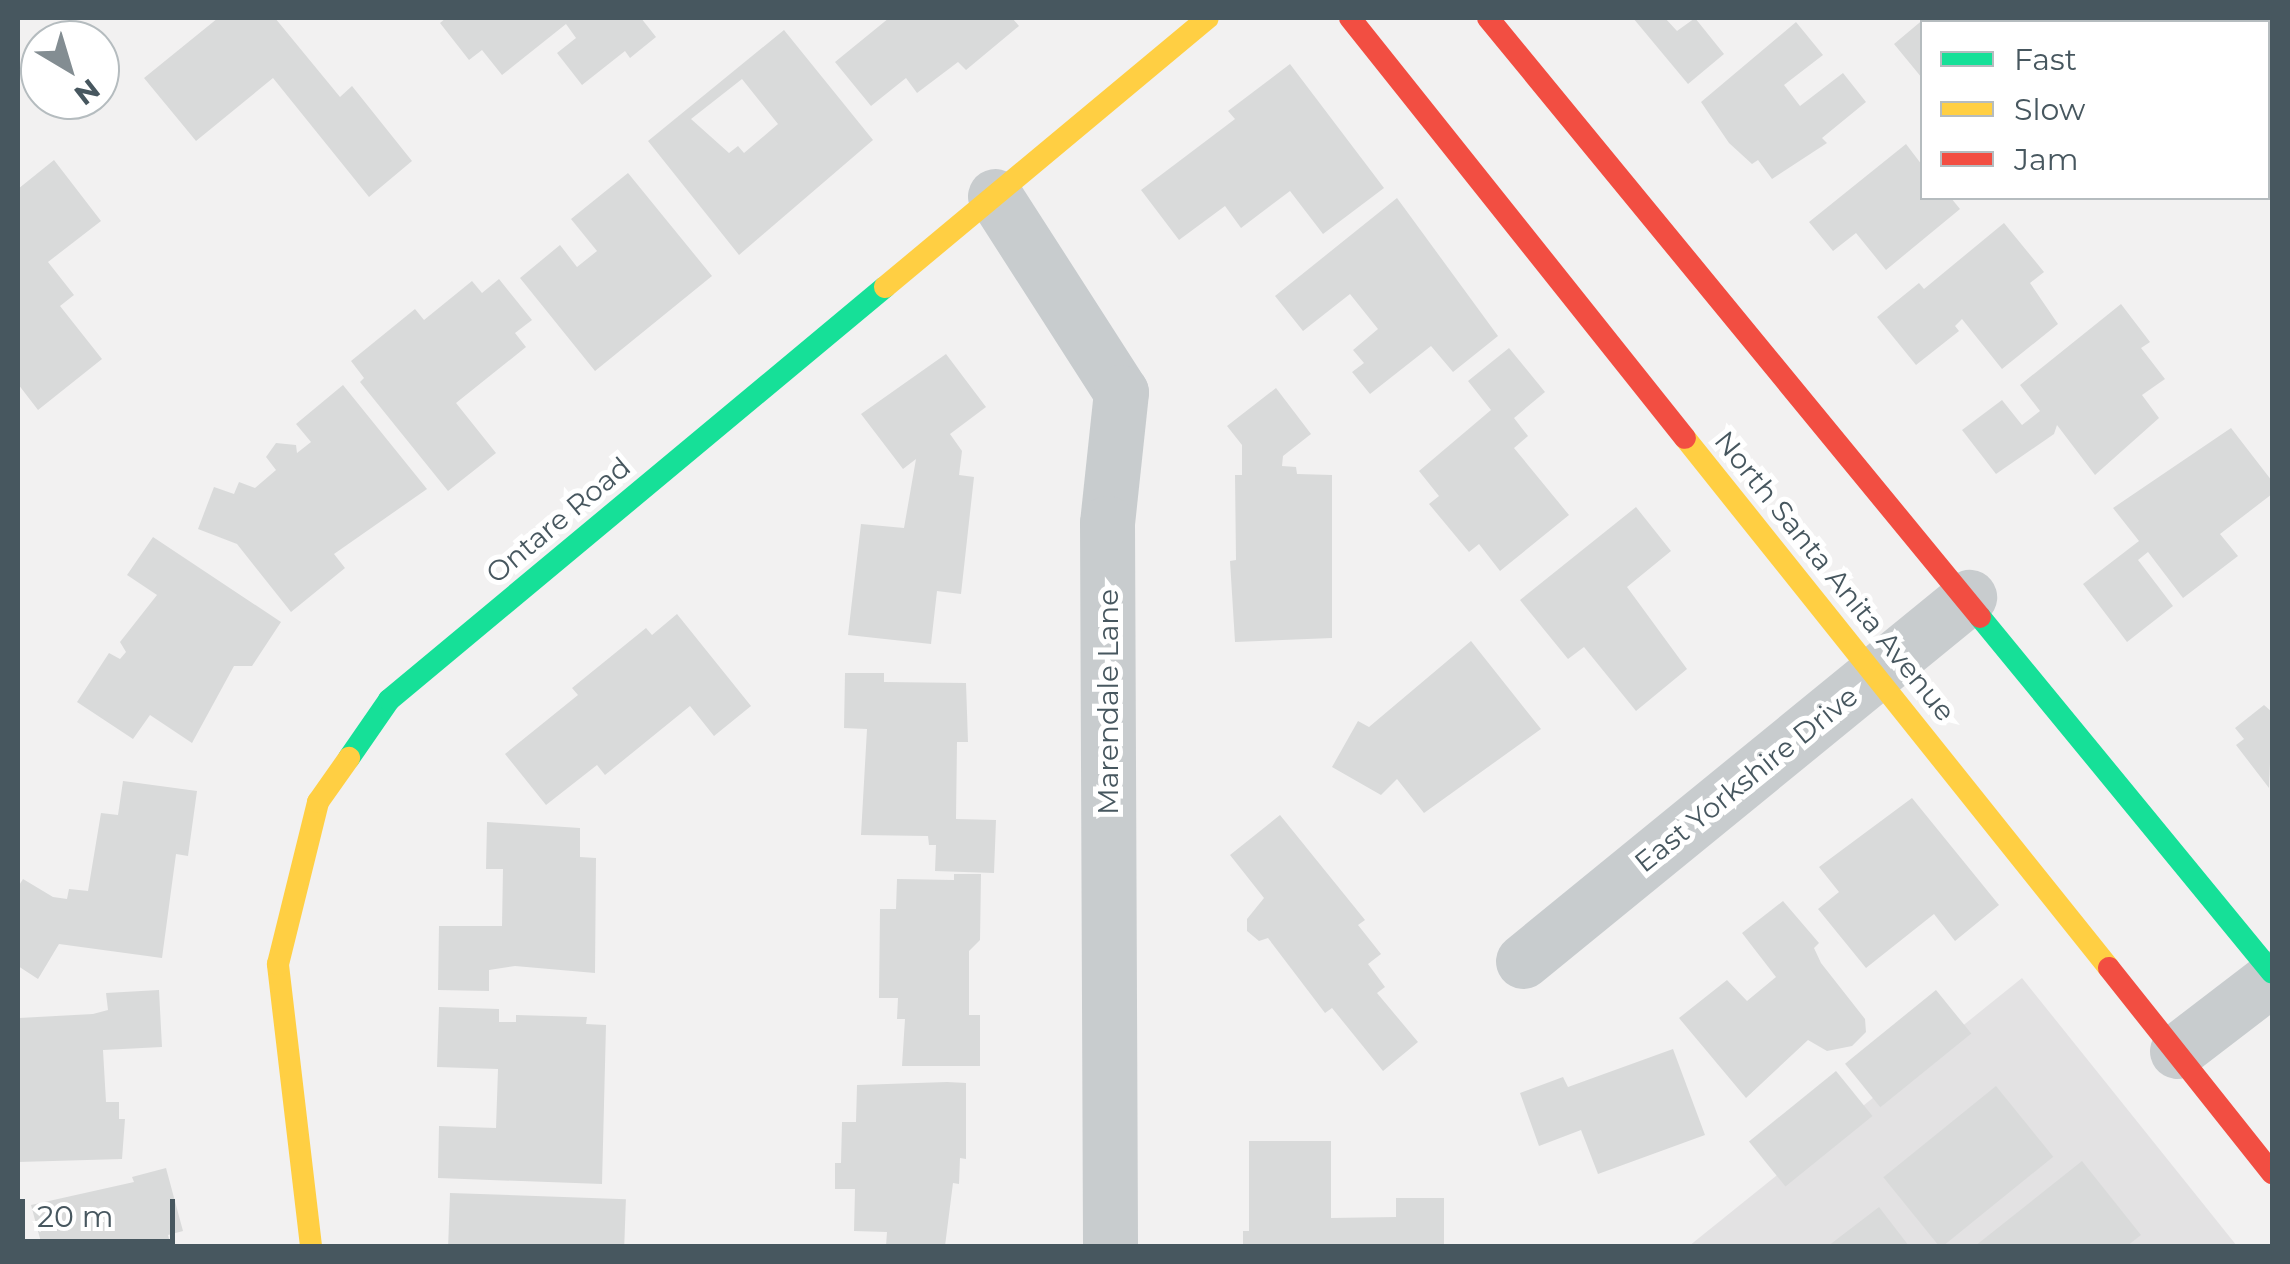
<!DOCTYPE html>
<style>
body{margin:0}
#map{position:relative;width:2290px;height:1264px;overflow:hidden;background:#f2f1f1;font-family:Montserrat,sans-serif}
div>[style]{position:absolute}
.education>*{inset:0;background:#e3e2e3}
.building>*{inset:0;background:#d9dada;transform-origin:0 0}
.street>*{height:55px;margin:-27.5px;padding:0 27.5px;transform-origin:27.5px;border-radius:27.5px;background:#c8ccce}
.fast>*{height:22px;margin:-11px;padding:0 11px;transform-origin:11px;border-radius:11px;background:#16e098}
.slow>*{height:22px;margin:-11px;padding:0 11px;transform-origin:11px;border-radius:11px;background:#ffcf43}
.jam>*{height:22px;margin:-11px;padding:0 11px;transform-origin:11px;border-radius:11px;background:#f24e42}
span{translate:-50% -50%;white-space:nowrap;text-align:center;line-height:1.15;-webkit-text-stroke:10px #fff;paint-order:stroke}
.street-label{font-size:28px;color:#47575f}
.frame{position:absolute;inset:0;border:20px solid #47575f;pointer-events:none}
.legend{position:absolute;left:1920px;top:20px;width:350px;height:180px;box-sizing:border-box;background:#fff;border:2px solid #b5bcbf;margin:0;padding:12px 18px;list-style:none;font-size:30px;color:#47575f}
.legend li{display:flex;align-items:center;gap:20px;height:50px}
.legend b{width:50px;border:2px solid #b5bcbf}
.north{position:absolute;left:20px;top:20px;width:100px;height:100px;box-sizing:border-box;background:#fff;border:2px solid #b5bcbf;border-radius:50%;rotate:142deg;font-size:28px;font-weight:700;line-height:40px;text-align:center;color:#47575f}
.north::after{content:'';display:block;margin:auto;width:35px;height:45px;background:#838d92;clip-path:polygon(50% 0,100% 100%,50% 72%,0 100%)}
.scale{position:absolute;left:20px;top:1199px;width:155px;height:45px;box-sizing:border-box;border:5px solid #47575f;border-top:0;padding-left:12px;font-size:30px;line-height:35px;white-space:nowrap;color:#47575f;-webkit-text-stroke:8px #fff;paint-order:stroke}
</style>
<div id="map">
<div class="education">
<i style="clip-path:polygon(2022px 978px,2237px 1246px,1689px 1246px)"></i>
</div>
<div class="building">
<i style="clip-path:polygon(218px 18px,275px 18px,340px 97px,352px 86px,412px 161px,369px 197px,273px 78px,196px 141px,144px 78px)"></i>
<i style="clip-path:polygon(446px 18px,641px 18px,656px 37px,630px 58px,625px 51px,582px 85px,557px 53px,576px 38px,566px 24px,502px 75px,482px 50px,469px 60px,440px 23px)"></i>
<i style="clip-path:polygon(889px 18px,1012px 18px,1019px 26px,966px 70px,958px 62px,917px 93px,906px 78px,871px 106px,835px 62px)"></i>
<i style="clip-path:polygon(1633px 18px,1665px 18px,1677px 31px,1695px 18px,1724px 54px,1688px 84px)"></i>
<i style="clip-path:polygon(1925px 18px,1939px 22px,1922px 22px,1922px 78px,1894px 44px)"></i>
<i style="clip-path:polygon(1796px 22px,1823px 55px,1784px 85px,1800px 106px,1843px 73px,1866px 102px,1822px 138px,1827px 143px,1772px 179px,1758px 160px,1752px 164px,1729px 143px,1701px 102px)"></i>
<i style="clip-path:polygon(evenodd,784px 30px,873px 140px,739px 255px,648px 141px,784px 30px,742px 79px,778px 124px,744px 153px,738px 146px,729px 153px,691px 119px,742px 79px)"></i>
<i style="clip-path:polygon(1290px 64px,1384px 188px,1323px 234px,1290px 191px,1241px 228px,1225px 206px,1179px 240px,1141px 190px,1235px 119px,1228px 111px)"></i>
<i style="left:2272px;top:111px;width:59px;height:6px;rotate:90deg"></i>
<i style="clip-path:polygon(1906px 144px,1922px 165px,1922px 198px,1951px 198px,1960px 209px,1886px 270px,1856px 233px,1833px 251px,1809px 222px)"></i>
<i style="clip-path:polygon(54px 160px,101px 221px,48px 262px,74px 295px,60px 306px,102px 359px,38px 410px,18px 384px,18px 189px)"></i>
<i style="clip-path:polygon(628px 173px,712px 276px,595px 371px,520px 278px,560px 245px,577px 267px,597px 251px,571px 219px)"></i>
<i style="clip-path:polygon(1397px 198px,1498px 336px,1453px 372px,1431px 346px,1370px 394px,1352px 372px,1364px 363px,1353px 350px,1378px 329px,1350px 294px,1303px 331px,1275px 296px)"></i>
<i style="clip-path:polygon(2004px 223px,2044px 272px,2030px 283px,2058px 324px,2002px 369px,1962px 319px,1955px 326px,1959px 331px,1916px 365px,1877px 317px,1919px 283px,1924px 289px)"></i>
<i style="clip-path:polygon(499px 279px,532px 320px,515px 333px,526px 347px,456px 403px,496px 453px,448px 491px,360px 382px,364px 378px,351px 361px,415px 309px,424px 320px,472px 281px,482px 293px)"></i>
<i style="clip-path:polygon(2121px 304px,2150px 342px,2141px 348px,2165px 379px,2142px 395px,2159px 418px,2095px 475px,2057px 425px,2054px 434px,1996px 474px,1962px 430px,2002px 400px,2022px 425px,2040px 411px,2020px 385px)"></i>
<i style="clip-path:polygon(1509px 348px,1545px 392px,1514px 418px,1528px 436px,1514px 448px,1569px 515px,1500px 571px,1479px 544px,1469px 552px,1429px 504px,1439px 496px,1419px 471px,1491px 410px,1468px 381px)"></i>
<i style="clip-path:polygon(946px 354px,986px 407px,950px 434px,962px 451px,959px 475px,974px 477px,961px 594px,937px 591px,931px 644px,848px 635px,861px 524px,904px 528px,916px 459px,903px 469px,861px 414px)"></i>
<i style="clip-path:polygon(343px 385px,427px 489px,334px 554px,345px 568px,291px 612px,237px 544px,198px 529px,214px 487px,234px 494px,239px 482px,255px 488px,276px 470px,266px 457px,276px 443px,296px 445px,297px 453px,311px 442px,296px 424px)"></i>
<i style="clip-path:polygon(1276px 388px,1311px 434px,1283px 456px,1282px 466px,1296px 467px,1297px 474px,1332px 475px,1332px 638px,1235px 642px,1230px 561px,1236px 560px,1235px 475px,1242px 475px,1242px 445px,1227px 426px)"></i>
<i style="clip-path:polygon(2231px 428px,2272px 481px,2272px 494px,2220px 534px,2238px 556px,2183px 598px,2148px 552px,2138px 560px,2173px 606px,2127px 642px,2083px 584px,2139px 541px,2113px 508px)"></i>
<i style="clip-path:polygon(1636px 507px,1671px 551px,1627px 587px,1687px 669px,1636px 711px,1584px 647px,1568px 659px,1520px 600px)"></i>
<i style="clip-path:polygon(153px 537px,281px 622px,252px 666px,234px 666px,192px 743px,150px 715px,133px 739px,77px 702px,109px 653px,120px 659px,126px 652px,120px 642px,157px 595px,127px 575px)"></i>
<i style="clip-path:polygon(677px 614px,751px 706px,714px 736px,690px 706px,605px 775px,597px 765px,546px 805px,505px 754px,578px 695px,572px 688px,646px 628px,652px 635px)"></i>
<i style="clip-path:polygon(1471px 641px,1541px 729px,1424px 813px,1397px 779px,1381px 795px,1332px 767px,1358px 721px,1369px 727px)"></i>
<i style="clip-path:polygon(845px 673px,884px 673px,884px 682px,966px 683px,968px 742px,957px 742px,956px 819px,996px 820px,994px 873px,935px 871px,936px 845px,929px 845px,928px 836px,861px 835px,867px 729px,844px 728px)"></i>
<i style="clip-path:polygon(2264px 705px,2272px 712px,2269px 788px,2236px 745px,2244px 739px,2235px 728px)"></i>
<i style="clip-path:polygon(123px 781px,197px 791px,188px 856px,176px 854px,162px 958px,59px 944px,38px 979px,18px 966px,18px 887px,23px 879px,53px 897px,67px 899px,69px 889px,88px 891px,101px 813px,118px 815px)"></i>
<i style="clip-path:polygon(1912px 798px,1999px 905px,1955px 941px,1934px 914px,1866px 968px,1818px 909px,1839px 892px,1819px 867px)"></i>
<i style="clip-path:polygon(1280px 815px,1365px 920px,1358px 925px,1381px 954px,1368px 964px,1385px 987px,1377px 993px,1418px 1042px,1383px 1071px,1332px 1008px,1325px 1013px,1268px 938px,1259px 941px,1247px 931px,1247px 919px,1264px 898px,1230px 855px)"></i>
<i style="clip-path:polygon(487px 822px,580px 828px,580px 857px,596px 858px,595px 973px,515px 966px,489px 970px,489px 991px,438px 990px,439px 926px,502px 926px,503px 869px,486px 869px)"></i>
<i style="clip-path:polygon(954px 874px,981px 874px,980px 940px,969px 951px,969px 1015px,980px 1015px,980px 1066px,902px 1066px,905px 1019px,897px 1019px,898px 998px,879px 998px,880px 909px,896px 909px,897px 879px,954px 880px)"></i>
<i style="clip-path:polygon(1783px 901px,1819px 943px,1814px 948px,1821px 963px,1865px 1019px,1866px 1032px,1852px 1046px,1827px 1051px,1808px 1040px,1746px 1098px,1679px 1018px,1727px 980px,1747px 1001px,1776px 977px,1742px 933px)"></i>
<i style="clip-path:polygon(159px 990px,162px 1047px,103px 1050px,106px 1102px,119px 1102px,119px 1119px,125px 1119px,122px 1159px,18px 1162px,19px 1018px,93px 1014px,108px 1010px,106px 993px)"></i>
<i style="left:1936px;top:990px;width:56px;height:117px;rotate:51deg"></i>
<i style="clip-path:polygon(439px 1007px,499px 1009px,499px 1022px,516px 1022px,516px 1015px,587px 1017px,586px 1024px,606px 1025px,602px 1184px,438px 1178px,439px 1126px,496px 1128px,498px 1069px,437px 1067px)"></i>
<i style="clip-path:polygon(1673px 1049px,1705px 1135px,1598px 1174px,1581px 1130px,1539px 1146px,1520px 1093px,1563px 1077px,1568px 1087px)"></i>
<i style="left:1836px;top:1071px;width:58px;height:112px;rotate:51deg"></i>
<i style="clip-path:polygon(947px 1082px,966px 1083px,966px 1159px,960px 1158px,959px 1184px,953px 1183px,945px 1246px,886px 1246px,887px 1232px,854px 1231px,855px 1189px,835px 1189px,835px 1163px,841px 1163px,842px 1122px,856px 1122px,857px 1085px)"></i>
<i style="left:1996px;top:1086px;width:91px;height:145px;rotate:51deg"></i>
<i style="clip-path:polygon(1249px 1141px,1331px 1141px,1331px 1218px,1396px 1217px,1396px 1198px,1444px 1198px,1444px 1246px,1243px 1246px,1243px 1231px,1249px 1231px)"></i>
<i style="clip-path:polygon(2082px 1161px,2141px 1235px,2127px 1246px,1975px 1246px)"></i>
<i style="clip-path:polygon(166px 1168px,183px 1231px,168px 1235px,171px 1246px,42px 1246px,31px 1205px,134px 1182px,132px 1177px)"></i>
<i style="left:450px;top:1193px;width:176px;height:53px;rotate:2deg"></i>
<i style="clip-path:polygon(1879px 1207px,1909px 1246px,1828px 1246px)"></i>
</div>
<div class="street">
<i style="left:995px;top:196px;width:233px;rotate:57.3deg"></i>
<i style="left:1121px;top:392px;width:132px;rotate:96.1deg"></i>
<i style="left:1107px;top:523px;width:723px;rotate:89.76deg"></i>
<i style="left:1523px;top:961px;width:576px;rotate:-39.22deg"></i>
<i style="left:2177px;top:1051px;width:120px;rotate:-37.5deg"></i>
</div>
<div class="fast">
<i style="left:1980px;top:617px;width:460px;rotate:50.6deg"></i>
<i style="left:349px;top:758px;width:70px;rotate:-55.4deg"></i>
<i style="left:389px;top:700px;width:645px;rotate:-39.78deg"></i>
</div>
<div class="slow">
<i style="left:885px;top:287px;width:420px;rotate:-39.8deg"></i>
<i style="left:1685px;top:438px;width:679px;rotate:51.34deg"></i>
<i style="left:311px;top:1246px;width:284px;rotate:-96.7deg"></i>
<i style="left:278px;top:964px;width:167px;rotate:-76.1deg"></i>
<i style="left:318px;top:802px;width:54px;rotate:-54.8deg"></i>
</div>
<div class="jam">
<i style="left:1350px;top:18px;width:537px;rotate:51.42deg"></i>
<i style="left:1488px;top:18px;width:775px;rotate:50.6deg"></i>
<i style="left:2109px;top:968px;width:262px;rotate:51.5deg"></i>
</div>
<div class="street-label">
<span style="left:558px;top:520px;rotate:-40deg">Ontare Road</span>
<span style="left:1835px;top:576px;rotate:51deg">North Santa Anita Avenue</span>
<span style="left:1108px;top:702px;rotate:-90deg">Marendale Lane</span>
<span style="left:1746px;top:779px;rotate:-39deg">East Yorkshire Drive</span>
</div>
<div class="frame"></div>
<ul class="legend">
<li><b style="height:12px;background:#16e098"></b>Fast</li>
<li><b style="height:12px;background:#ffcf43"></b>Slow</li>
<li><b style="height:12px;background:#f24e42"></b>Jam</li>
</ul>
<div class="north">N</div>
<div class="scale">20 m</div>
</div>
